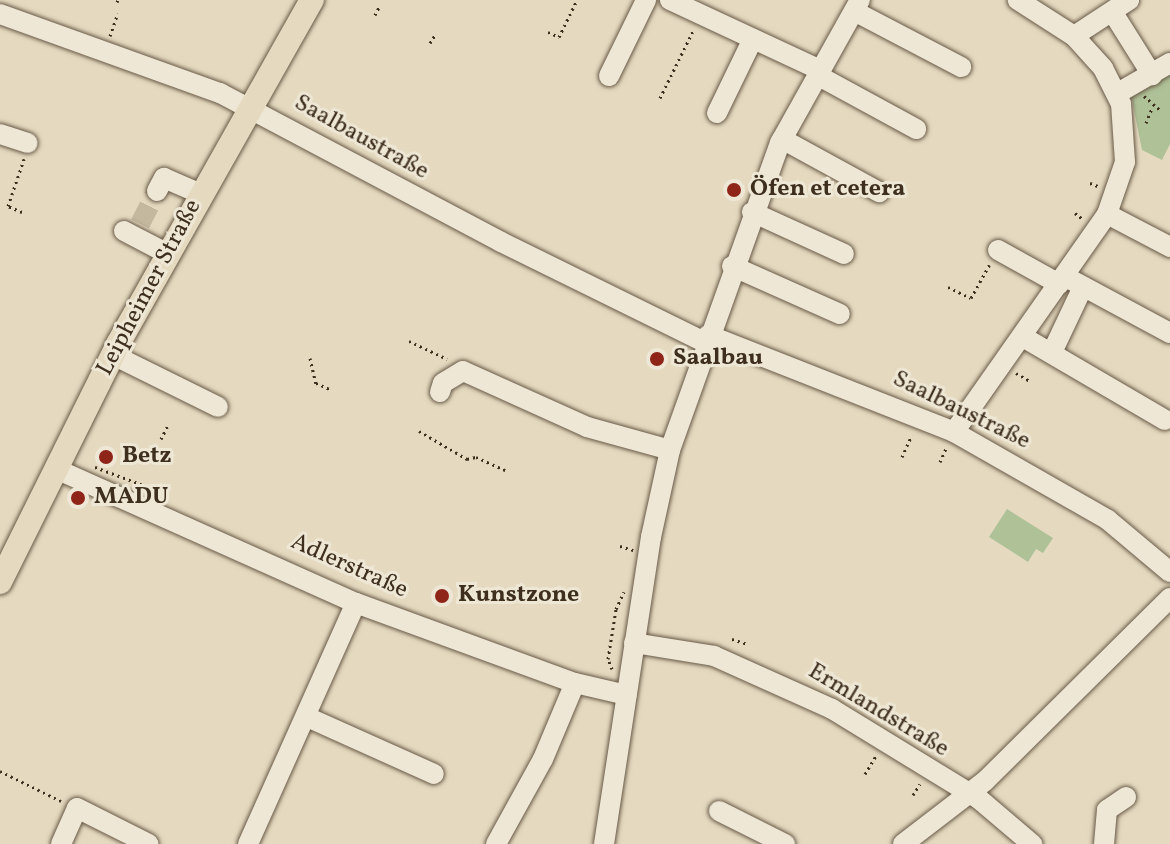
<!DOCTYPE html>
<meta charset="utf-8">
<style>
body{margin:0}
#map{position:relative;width:1170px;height:844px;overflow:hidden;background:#e5dac0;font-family:Vollkorn,serif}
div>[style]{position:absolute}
.green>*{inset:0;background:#afc197}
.minor-tunnel>*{height:20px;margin-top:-10px;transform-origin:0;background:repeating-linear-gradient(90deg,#c4b89f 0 20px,transparent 0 30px)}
.path>*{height:3px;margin-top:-1.5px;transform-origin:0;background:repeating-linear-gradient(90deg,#3e2e1d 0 2px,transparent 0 6px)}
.roads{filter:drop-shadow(0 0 2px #685946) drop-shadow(0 0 2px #685946)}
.minor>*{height:20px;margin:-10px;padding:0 10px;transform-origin:10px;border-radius:10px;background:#eee7d6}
.major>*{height:24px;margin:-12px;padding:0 12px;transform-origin:12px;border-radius:12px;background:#e5dac0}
.dots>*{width:22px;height:22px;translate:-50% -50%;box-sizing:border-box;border:4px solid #eee7d6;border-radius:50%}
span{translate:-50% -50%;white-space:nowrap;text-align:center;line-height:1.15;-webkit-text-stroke:6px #eee7d6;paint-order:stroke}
.street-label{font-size:24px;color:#3e2e1d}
.poi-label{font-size:24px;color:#3e2e1d;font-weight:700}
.left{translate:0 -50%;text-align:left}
</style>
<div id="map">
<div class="green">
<i style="clip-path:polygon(1170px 70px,1170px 144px,1162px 160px,1142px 150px,1131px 95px)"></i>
<i style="clip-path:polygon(1007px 509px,1053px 538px,1043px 553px,1036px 549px,1028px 562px,989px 537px)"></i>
</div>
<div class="minor-tunnel">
<i style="left:140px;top:224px;width:37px;rotate:-63deg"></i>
</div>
<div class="path">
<i style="left:117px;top:2px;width:2px;rotate:-63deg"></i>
<i style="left:375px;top:15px;width:9px;rotate:-63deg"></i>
<i style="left:548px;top:32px;width:12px;rotate:24deg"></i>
<i style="left:559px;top:37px;width:41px;rotate:-64.1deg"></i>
<i style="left:110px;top:36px;width:24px;rotate:-71deg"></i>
<i style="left:430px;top:43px;width:9px;rotate:-58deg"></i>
<i style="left:1144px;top:96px;width:23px;rotate:41deg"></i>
<i style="left:660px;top:98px;width:77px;rotate:-63.8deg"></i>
<i style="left:1146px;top:123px;width:16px;rotate:-68deg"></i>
<i style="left:1090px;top:183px;width:9px;rotate:21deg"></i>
<i style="left:22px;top:212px;width:15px;rotate:-157deg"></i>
<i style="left:8px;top:206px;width:50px;rotate:-71.2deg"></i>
<i style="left:1075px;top:213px;width:11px;rotate:38deg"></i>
<i style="left:948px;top:287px;width:25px;rotate:26deg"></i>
<i style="left:971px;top:298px;width:38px;rotate:-61deg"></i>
<i style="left:409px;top:341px;width:42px;rotate:25.3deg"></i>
<i style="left:310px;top:358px;width:26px;rotate:77deg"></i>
<i style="left:316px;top:383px;width:17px;rotate:24deg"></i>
<i style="left:1016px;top:373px;width:16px;rotate:30deg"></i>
<i style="left:419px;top:431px;width:56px;rotate:30.3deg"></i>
<i style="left:467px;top:459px;width:9px;rotate:-13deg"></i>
<i style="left:476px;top:457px;width:32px;rotate:24deg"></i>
<i style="left:161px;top:439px;width:16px;rotate:-63deg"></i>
<i style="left:902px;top:457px;width:24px;rotate:-66deg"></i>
<i style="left:940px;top:462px;width:17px;rotate:-66deg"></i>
<i style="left:95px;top:467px;width:51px;rotate:20.6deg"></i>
<i style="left:620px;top:546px;width:14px;rotate:17deg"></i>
<i style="left:732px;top:639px;width:16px;rotate:18deg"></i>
<i style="left:612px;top:669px;width:11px;rotate:-112deg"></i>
<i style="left:608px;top:659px;width:51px;rotate:-80.9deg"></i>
<i style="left:616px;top:609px;width:19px;rotate:-65deg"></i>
<i style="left:0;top:771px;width:68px;rotate:26.2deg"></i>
<i style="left:865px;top:774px;width:21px;rotate:-59deg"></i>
<i style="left:913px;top:795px;width:13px;rotate:-58deg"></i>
</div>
<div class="roads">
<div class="minor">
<i style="left:670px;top:0;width:166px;rotate:25deg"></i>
<i style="left:854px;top:11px;width:121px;rotate:27.6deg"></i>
<i style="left:0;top:14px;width:234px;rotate:19.8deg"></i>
<i style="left:220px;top:93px;width:318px;rotate:27.9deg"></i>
<i style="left:501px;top:242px;width:229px;rotate:26.2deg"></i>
<i style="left:1115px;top:16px;width:70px;rotate:57.9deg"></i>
<i style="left:1074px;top:36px;width:66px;rotate:-33.2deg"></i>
<i style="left:817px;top:75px;width:113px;rotate:28.6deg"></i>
<i style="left:609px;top:76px;width:85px;rotate:-64deg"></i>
<i style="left:1118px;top:93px;width:60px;rotate:-30deg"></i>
<i style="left:717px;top:113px;width:82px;rotate:-64.1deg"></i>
<i style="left:0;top:134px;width:29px;rotate:18deg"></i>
<i style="left:782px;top:139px;width:111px;rotate:28.7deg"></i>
<i style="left:157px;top:191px;width:15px;rotate:-62deg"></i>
<i style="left:164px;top:178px;width:40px;rotate:23.4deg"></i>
<i style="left:752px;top:212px;width:101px;rotate:24.5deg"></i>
<i style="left:1107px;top:214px;width:71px;rotate:27.6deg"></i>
<i style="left:124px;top:231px;width:50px;rotate:27.6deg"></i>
<i style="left:998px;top:250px;width:70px;rotate:29.1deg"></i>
<i style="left:732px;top:266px;width:118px;rotate:24deg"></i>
<i style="left:1064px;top:276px;width:120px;rotate:28.3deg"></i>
<i style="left:708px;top:335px;width:264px;rotate:21.5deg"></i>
<i style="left:954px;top:432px;width:177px;rotate:29.7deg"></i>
<i style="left:1108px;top:520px;width:81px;rotate:40deg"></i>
<i style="left:1023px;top:337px;width:164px;rotate:30.3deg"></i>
<i style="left:1055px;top:346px;width:59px;rotate:-64.7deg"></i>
<i style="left:113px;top:355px;width:117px;rotate:26.3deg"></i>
<i style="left:440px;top:392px;width:9px;rotate:-72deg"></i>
<i style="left:443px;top:383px;width:23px;rotate:-31deg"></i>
<i style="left:463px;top:371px;width:136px;rotate:24.3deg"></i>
<i style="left:587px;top:427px;width:86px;rotate:15.5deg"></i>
<i style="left:954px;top:432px;width:266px;rotate:-54.9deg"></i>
<i style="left:1107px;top:214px;width:55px;rotate:-70.9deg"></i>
<i style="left:1125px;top:162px;width:58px;rotate:-93.9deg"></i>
<i style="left:1121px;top:104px;width:40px;rotate:-116.6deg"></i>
<i style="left:1103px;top:68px;width:43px;rotate:-132.2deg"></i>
<i style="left:1074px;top:36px;width:67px;rotate:-147.3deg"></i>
<i style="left:56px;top:469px;width:329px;rotate:24.1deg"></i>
<i style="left:356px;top:603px;width:233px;rotate:20.1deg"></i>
<i style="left:575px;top:683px;width:53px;rotate:13deg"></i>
<i style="left:634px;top:643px;width:81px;rotate:9.2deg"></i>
<i style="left:714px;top:656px;width:129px;rotate:24.2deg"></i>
<i style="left:832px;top:709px;width:172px;rotate:31.5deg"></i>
<i style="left:979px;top:799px;width:70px;rotate:40.3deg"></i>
<i style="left:307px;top:717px;width:139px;rotate:24.2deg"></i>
<i style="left:719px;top:811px;width:74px;rotate:26.6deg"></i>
<i style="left:61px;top:844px;width:39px;rotate:-66deg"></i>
<i style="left:77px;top:808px;width:80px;rotate:26.6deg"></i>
<i style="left:248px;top:844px;width:264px;rotate:-65.9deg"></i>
<i style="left:496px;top:844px;width:97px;rotate:-61.1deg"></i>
<i style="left:543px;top:759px;width:82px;rotate:-67.2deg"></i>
<i style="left:604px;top:844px;width:311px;rotate:-81.3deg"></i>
<i style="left:651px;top:537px;width:89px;rotate:-77.7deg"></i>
<i style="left:670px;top:450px;width:326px;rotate:-70.3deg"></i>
<i style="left:780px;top:143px;width:164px;rotate:-60.8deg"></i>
<i style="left:903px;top:844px;width:103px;rotate:-37.5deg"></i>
<i style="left:985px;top:781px;width:260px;rotate:-44.7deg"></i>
<i style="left:1104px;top:844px;width:34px;rotate:-85deg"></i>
<i style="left:1107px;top:810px;width:23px;rotate:-34deg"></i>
</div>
<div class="major">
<i style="left:0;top:582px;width:266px;rotate:-63.6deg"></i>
<i style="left:118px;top:344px;width:395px;rotate:-60.6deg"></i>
</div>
</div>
<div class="dots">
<i style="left:734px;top:190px;background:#8f2418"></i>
<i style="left:657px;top:359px;background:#8f2418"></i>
<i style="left:106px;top:457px;background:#8f2418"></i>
<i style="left:78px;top:498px;background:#8f2418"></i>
<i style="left:442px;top:596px;background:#8f2418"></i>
</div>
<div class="street-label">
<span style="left:361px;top:138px;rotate:29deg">Saalbaustraße</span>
<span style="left:150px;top:288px;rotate:-62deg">Leipheimer Straße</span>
<span style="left:961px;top:411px;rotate:26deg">Saalbaustraße</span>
<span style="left:349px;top:567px;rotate:24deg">Adlerstraße</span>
<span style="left:878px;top:711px;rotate:31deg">Ermlandstraße</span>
</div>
<div class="poi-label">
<span class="left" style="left:750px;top:190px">Öfen et cetera</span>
<span class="left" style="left:673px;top:359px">Saalbau</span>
<span class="left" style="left:122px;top:457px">Betz</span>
<span class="left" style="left:94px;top:498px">MADU</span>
<span class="left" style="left:458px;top:596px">Kunstzone</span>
</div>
</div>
